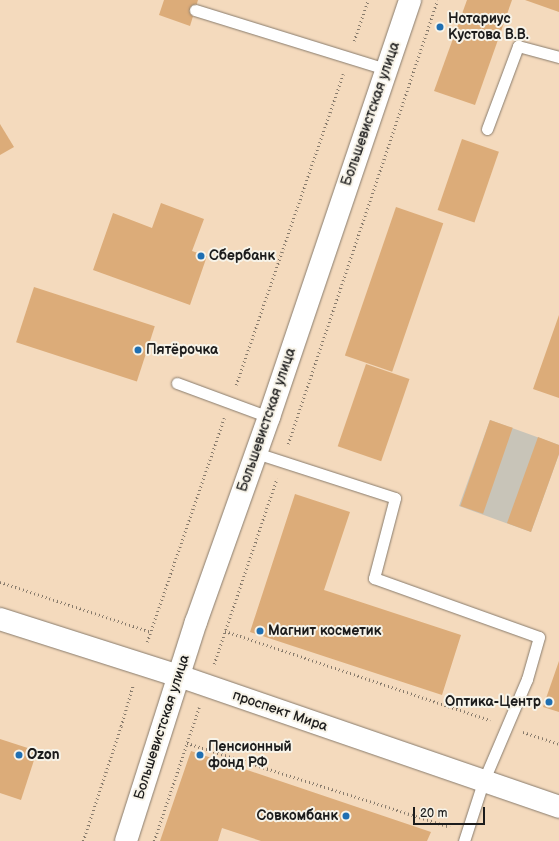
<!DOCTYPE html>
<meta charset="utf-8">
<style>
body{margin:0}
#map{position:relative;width:559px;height:841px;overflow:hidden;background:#f4dabd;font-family:"Balsamiq Sans",sans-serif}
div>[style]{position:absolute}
.industrial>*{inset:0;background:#c8c4b8}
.building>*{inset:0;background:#dcac79;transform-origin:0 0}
.path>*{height:2.5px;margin-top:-1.25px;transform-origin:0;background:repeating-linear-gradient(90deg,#887b6c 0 1px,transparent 0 4px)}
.roads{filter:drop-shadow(0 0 1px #887b6c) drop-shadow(0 0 1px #887b6c)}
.service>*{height:11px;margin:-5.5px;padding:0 5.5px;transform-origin:5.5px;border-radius:5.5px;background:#fff}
.minor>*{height:22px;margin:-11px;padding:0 11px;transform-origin:11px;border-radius:11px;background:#fff}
.tertiary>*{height:22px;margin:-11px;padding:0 11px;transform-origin:11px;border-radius:11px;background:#fff}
.dots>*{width:11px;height:11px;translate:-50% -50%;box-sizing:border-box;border:2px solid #f7f3e8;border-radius:50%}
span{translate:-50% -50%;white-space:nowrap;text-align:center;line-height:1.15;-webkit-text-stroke:4px #f7f3e8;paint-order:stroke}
.poi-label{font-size:14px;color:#1c1c1c;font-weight:700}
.left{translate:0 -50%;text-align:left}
.right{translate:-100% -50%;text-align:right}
.street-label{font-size:14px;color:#1c1c1c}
.scale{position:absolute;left:413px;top:807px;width:72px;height:18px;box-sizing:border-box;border:2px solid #1c1c1c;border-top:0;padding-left:5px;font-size:12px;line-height:14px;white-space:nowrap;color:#1c1c1c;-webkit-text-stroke:3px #f7f3e8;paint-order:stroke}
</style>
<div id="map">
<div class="industrial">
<i style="clip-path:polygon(490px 420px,559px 445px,559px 454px,531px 532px,459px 506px)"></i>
</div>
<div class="building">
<i style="clip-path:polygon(164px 0,198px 0,190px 26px,159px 15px)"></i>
<i style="clip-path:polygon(467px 0,512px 0,475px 105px,434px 91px)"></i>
<i style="clip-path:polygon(525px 0,559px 0,559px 12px)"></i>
<i style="clip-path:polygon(0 124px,14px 147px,0 155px)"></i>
<i style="left:462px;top:139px;width:39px;height:75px;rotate:19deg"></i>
<i style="clip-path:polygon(161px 203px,204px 219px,192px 251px,207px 256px,190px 305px,93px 270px,113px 213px,152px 228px)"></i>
<i style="left:396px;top:207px;width:50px;height:157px;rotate:19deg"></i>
<i style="left:34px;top:287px;width:127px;height:58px;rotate:18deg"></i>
<i style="clip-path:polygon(559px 315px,559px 398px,533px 389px)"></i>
<i style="left:366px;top:364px;width:46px;height:87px;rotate:19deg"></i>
<i style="left:490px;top:420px;width:24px;height:91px;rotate:19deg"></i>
<i style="clip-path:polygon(538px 437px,559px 445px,559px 454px,531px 532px,507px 523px)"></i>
<i style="clip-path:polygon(295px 494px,350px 512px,324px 590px,461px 635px,442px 695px,250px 632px)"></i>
<i style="clip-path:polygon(559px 661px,559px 712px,543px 707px)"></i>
<i style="clip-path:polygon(0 739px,37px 751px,21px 800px,0 793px)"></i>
<i style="clip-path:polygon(191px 751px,431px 832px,427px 841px,261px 841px,222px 828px,218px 841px,160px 841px)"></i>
</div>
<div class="path">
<i style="left:354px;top:41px;width:43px;rotate:-71.1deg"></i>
<i style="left:236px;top:385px;width:329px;rotate:-71deg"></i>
<i style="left:288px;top:444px;width:468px;rotate:-71.4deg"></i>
<i style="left:0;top:582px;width:159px;rotate:18.3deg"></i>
<i style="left:225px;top:631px;width:280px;rotate:18.6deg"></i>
<i style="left:147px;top:642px;width:237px;rotate:-71deg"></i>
<i style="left:214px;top:664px;width:196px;rotate:-71.3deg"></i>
<i style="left:523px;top:732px;width:38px;rotate:18deg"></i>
<i style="left:187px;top:743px;width:276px;rotate:17.7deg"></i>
<i style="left:83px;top:841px;width:121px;rotate:-71.7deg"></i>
<i style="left:121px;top:726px;width:43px;rotate:-73.7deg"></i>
<i style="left:154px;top:841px;width:141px;rotate:-71.4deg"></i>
</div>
<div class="roads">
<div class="service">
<i style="left:195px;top:10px;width:200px;rotate:17.2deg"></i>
<i style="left:487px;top:129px;width:89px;rotate:-69.5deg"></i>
<i style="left:518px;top:46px;width:42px;rotate:15deg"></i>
<i style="left:177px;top:383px;width:98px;rotate:20.3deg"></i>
<i style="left:256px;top:453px;width:146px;rotate:17.9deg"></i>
<i style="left:395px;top:498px;width:83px;rotate:104.7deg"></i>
<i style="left:374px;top:578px;width:175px;rotate:19.7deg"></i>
<i style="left:539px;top:637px;width:44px;rotate:105.9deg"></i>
<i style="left:527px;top:679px;width:112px;rotate:113.1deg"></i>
<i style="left:464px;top:841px;width:62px;rotate:-72.1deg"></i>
</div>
<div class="minor">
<i style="left:0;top:619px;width:188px;rotate:17.7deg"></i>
<i style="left:179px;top:676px;width:402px;rotate:19deg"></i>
</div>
<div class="tertiary">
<i style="left:126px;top:841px;width:230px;rotate:-72.3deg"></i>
<i style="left:196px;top:622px;width:218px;rotate:-70.4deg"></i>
<i style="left:269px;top:417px;width:440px;rotate:-71.3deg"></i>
</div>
</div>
<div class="dots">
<i style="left:440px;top:27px;background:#1f6fb2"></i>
<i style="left:201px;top:256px;background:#1f6fb2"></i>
<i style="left:138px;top:350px;background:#1f6fb2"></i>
<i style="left:260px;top:631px;background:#1f6fb2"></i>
<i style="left:549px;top:702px;background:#1f6fb2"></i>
<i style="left:19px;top:755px;background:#1f6fb2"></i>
<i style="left:200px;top:755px;background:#1f6fb2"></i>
<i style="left:346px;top:816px;background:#1f6fb2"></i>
</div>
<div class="poi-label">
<span class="left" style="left:448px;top:27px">Нотариус<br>Кустова В.В.</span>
<span class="left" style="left:209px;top:256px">Сбербанк</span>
<span class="left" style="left:146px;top:350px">Пятёрочка</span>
<span class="left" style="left:268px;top:631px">Магнит косметик</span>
<span class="right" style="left:541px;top:702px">Оптика-Центр</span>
<span class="left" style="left:208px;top:755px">Пенсионный<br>фонд РФ</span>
<span class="left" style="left:27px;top:755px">Ozon</span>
<span class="right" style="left:338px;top:816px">Совкомбанк</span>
</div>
<div class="street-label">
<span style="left:371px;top:114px;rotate:-71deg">Большевистская улица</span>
<span style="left:267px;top:420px;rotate:-71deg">Большевистская улица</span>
<span style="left:280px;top:711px;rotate:19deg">проспект Мира</span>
<span style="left:162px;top:727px;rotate:-72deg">Большевистская улица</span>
</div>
<div class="scale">20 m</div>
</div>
